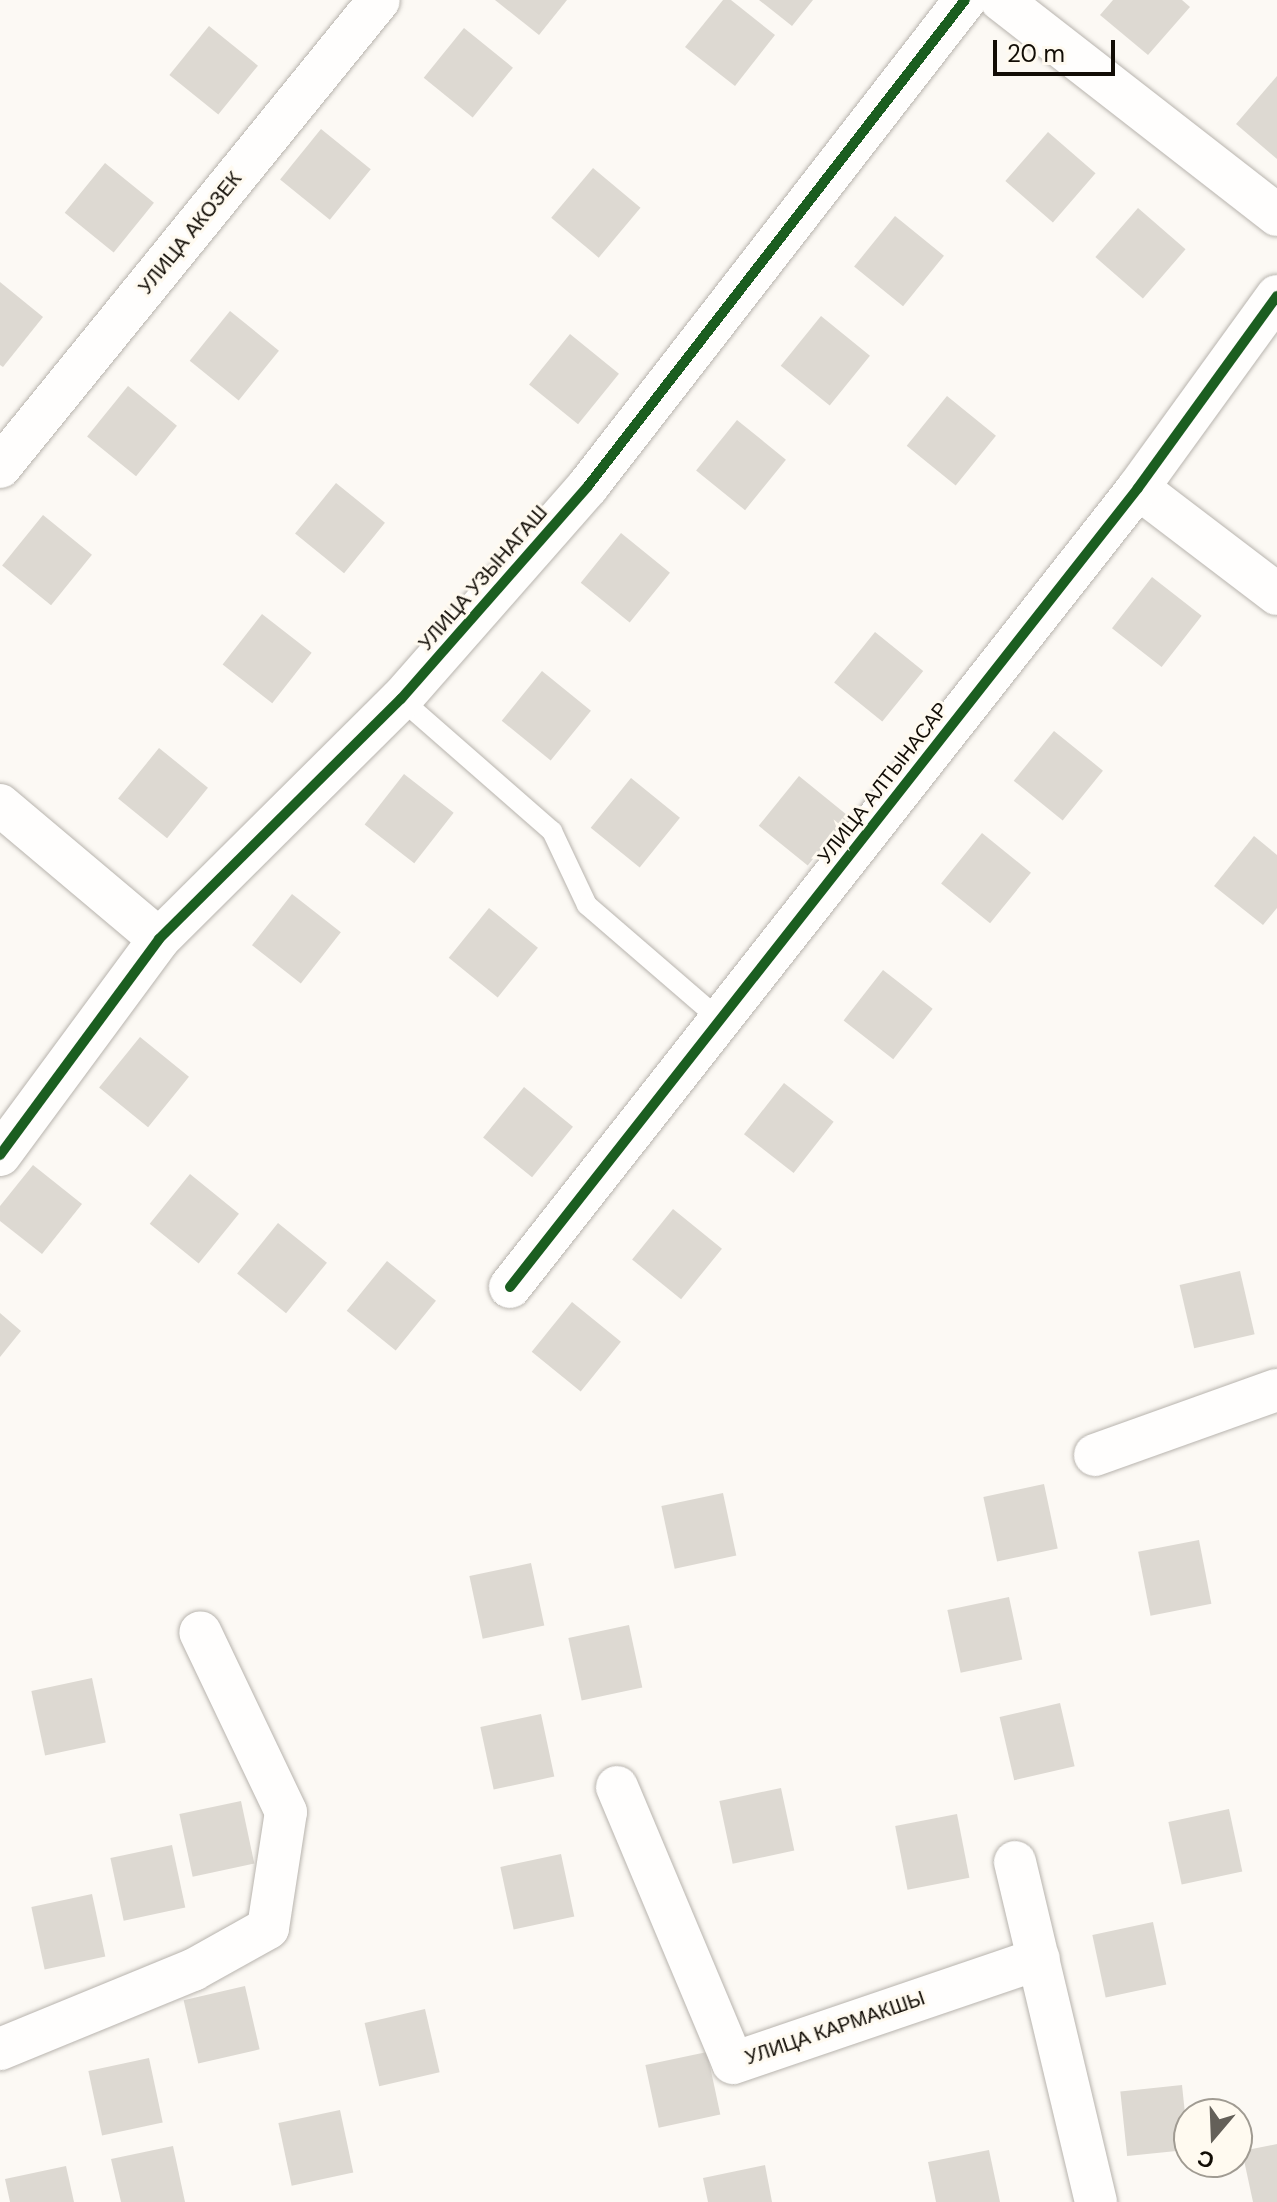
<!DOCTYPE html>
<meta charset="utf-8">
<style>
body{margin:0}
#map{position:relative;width:1277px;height:2202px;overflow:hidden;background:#fcf9f4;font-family:"DM Sans",sans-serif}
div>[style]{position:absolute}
.building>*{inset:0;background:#ddd9d2;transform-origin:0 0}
.roads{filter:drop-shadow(0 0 2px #b8b4ae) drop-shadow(0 0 2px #b8b4ae)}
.lane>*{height:20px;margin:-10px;padding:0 10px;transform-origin:10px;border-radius:10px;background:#fffefd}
.street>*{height:42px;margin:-21px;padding:0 21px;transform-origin:21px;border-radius:21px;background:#fffefd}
.cycleway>*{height:10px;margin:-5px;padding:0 5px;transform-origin:5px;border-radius:5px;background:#1b5e20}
span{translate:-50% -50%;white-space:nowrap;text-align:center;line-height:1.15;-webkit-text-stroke:6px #fffaf0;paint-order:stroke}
.street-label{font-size:20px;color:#120d06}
.north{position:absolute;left:1173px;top:2098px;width:80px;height:80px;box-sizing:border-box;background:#fffaf0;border:2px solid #a09b92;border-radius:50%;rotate:199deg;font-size:22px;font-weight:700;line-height:32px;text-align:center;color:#120d06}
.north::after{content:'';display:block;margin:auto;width:28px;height:36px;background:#646059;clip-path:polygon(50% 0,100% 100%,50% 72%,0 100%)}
.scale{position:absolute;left:993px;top:40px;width:122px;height:36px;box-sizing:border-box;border:4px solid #120d06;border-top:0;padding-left:10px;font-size:24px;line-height:28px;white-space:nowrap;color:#120d06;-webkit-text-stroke:6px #fffaf0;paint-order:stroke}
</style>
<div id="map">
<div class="building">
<i style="clip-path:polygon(495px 0,567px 0,539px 35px)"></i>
<i style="clip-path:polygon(723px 0,731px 0,775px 35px,735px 86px,685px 47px)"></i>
<i style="clip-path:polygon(759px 0,813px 0,792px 26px)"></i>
<i style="clip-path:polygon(1113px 0,1182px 0,1190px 7px,1148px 55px,1100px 15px)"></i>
<i style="left:209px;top:26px;width:63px;height:63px;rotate:39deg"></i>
<i style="left:464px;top:28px;width:63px;height:64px;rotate:39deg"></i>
<i style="clip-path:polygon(1277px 76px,1277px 159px,1236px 124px)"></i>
<i style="left:321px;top:129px;width:64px;height:65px;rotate:39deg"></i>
<i style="left:1048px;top:132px;width:63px;height:65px;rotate:41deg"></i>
<i style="left:105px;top:163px;width:63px;height:64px;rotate:39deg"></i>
<i style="left:593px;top:168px;width:62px;height:65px;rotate:40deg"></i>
<i style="left:1138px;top:208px;width:63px;height:65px;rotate:41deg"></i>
<i style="left:895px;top:216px;width:63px;height:65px;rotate:39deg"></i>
<i style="clip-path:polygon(0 282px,43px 317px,3px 367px,0 365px)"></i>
<i style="left:230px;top:311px;width:63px;height:64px;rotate:39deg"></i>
<i style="left:821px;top:316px;width:63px;height:64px;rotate:39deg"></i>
<i style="left:570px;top:334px;width:63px;height:65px;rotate:39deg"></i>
<i style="left:128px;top:386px;width:63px;height:65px;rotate:39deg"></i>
<i style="left:947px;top:396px;width:63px;height:64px;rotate:39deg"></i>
<i style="left:737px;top:420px;width:63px;height:65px;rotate:39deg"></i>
<i style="left:336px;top:483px;width:63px;height:65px;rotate:39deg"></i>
<i style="left:43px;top:515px;width:63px;height:65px;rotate:39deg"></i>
<i style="left:621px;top:533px;width:63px;height:64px;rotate:39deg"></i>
<i style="left:1152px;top:577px;width:63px;height:65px;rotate:38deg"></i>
<i style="left:262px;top:614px;width:63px;height:64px;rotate:38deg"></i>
<i style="left:875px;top:632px;width:62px;height:65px;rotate:39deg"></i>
<i style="left:542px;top:671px;width:63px;height:64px;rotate:39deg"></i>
<i style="left:1054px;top:731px;width:63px;height:64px;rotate:39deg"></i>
<i style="left:159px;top:748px;width:63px;height:65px;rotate:39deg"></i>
<i style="left:404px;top:774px;width:63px;height:64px;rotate:38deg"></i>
<i style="left:799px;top:776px;width:63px;height:64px;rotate:39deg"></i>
<i style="left:631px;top:778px;width:63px;height:64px;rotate:39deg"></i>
<i style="left:982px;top:833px;width:63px;height:65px;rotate:39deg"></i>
<i style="clip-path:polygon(1254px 836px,1277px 855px,1277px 908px,1263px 925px,1214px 886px)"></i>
<i style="left:292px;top:894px;width:62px;height:65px;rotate:38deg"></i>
<i style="left:489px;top:908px;width:63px;height:64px;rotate:39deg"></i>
<i style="left:883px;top:970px;width:63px;height:64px;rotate:38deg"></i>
<i style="left:140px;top:1037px;width:63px;height:65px;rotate:39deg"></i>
<i style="left:784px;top:1083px;width:63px;height:65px;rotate:38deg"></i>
<i style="left:524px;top:1087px;width:63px;height:65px;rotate:39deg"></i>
<i style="clip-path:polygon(33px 1165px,82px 1204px,42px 1254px,0 1221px,0 1206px)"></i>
<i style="left:190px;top:1174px;width:63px;height:64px;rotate:39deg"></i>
<i style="left:673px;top:1209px;width:63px;height:65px;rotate:39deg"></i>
<i style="left:278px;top:1223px;width:63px;height:65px;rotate:39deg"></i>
<i style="left:387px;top:1261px;width:63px;height:64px;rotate:39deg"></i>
<i style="left:1240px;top:1271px;width:65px;height:62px;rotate:77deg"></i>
<i style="left:572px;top:1302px;width:63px;height:64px;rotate:39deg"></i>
<i style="clip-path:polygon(0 1313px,21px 1331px,0 1357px)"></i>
<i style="left:1044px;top:1484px;width:66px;height:62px;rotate:78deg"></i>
<i style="left:723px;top:1493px;width:64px;height:63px;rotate:78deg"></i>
<i style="left:1199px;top:1540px;width:65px;height:62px;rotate:79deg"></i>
<i style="left:531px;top:1563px;width:64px;height:63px;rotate:78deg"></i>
<i style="left:1009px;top:1597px;width:64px;height:63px;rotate:78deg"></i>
<i style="left:629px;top:1625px;width:64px;height:62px;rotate:78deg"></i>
<i style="left:92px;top:1678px;width:66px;height:62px;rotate:78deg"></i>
<i style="left:1060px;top:1703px;width:65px;height:62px;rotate:77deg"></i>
<i style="left:541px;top:1714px;width:64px;height:62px;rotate:78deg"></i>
<i style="left:781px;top:1788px;width:64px;height:63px;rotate:78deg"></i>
<i style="left:241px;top:1801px;width:64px;height:63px;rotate:78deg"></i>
<i style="left:1229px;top:1809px;width:64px;height:62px;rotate:78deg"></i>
<i style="left:957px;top:1814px;width:65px;height:63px;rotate:79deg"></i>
<i style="left:172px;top:1845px;width:64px;height:63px;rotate:78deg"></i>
<i style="left:561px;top:1854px;width:64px;height:62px;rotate:78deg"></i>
<i style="left:92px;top:1894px;width:64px;height:62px;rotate:78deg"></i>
<i style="left:1153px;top:1922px;width:64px;height:62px;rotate:78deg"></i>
<i style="left:245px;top:1986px;width:65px;height:63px;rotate:77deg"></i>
<i style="left:425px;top:2009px;width:65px;height:62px;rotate:77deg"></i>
<i style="left:707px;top:2052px;width:64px;height:63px;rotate:78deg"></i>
<i style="left:149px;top:2058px;width:66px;height:62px;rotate:78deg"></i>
<i style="left:1182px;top:2085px;width:65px;height:62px;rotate:84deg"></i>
<i style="left:340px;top:2110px;width:64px;height:63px;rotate:78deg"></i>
<i style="clip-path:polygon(1277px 2144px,1277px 2202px,1253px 2202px,1242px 2151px)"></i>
<i style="clip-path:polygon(173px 2146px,185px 2202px,121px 2202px,111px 2159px)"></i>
<i style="clip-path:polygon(989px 2150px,1000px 2202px,936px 2202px,928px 2162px)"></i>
<i style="clip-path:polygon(765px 2165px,772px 2202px,708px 2202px,703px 2178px)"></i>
<i style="clip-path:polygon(66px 2166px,74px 2202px,10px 2202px,5px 2179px)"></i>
</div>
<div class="roads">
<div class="lane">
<i style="left:401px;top:699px;width:201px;rotate:41.2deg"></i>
<i style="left:552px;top:831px;width:82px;rotate:64.7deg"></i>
<i style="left:587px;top:905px;width:174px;rotate:40.8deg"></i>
</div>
<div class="street">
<i style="left:1001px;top:0;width:350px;rotate:37.9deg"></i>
<i style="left:0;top:467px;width:601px;rotate:-50.94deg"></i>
<i style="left:1138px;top:488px;width:175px;rotate:37.3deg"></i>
<i style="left:0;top:805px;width:208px;rotate:40.1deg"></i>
<i style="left:0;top:1155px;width:268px;rotate:-53.6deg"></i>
<i style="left:159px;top:939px;width:341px;rotate:-44.8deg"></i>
<i style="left:401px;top:699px;width:283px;rotate:-48.7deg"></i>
<i style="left:588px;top:486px;width:615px;rotate:-52.2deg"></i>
<i style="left:510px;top:1287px;width:1016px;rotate:-51.83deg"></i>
<i style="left:1138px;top:488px;width:237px;rotate:-54.1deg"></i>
<i style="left:1095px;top:1455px;width:193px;rotate:-19.7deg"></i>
<i style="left:617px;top:1787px;width:299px;rotate:67.2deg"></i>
<i style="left:733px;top:2063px;width:323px;rotate:-18.8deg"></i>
<i style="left:1015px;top:1862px;width:350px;rotate:76.6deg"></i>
<i style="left:0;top:2049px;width:209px;rotate:-22.3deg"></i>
<i style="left:193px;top:1970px;width:86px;rotate:-29.2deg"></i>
<i style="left:268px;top:1928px;width:117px;rotate:-81.2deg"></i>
<i style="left:286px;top:1812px;width:199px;rotate:-115.5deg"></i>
</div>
</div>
<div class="cycleway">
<i style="left:0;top:1155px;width:268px;rotate:-53.6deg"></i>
<i style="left:159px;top:939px;width:341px;rotate:-44.8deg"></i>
<i style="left:401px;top:699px;width:283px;rotate:-48.7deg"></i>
<i style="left:588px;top:486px;width:615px;rotate:-52.2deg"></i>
<i style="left:510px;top:1287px;width:1016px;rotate:-51.83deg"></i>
<i style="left:1138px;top:488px;width:237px;rotate:-54.1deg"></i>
</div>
<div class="street-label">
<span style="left:190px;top:233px;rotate:-51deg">УЛИЦА АКОЗЕК</span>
<span style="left:483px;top:578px;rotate:-49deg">УЛИЦА УЗЫНАГАШ</span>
<span style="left:883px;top:783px;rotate:-52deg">УЛИЦА АЛТЫНАСАР</span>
<span style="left:835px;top:2028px;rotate:-19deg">УЛИЦА КАРМАКШЫ</span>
</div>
<div class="north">С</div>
<div class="scale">20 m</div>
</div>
